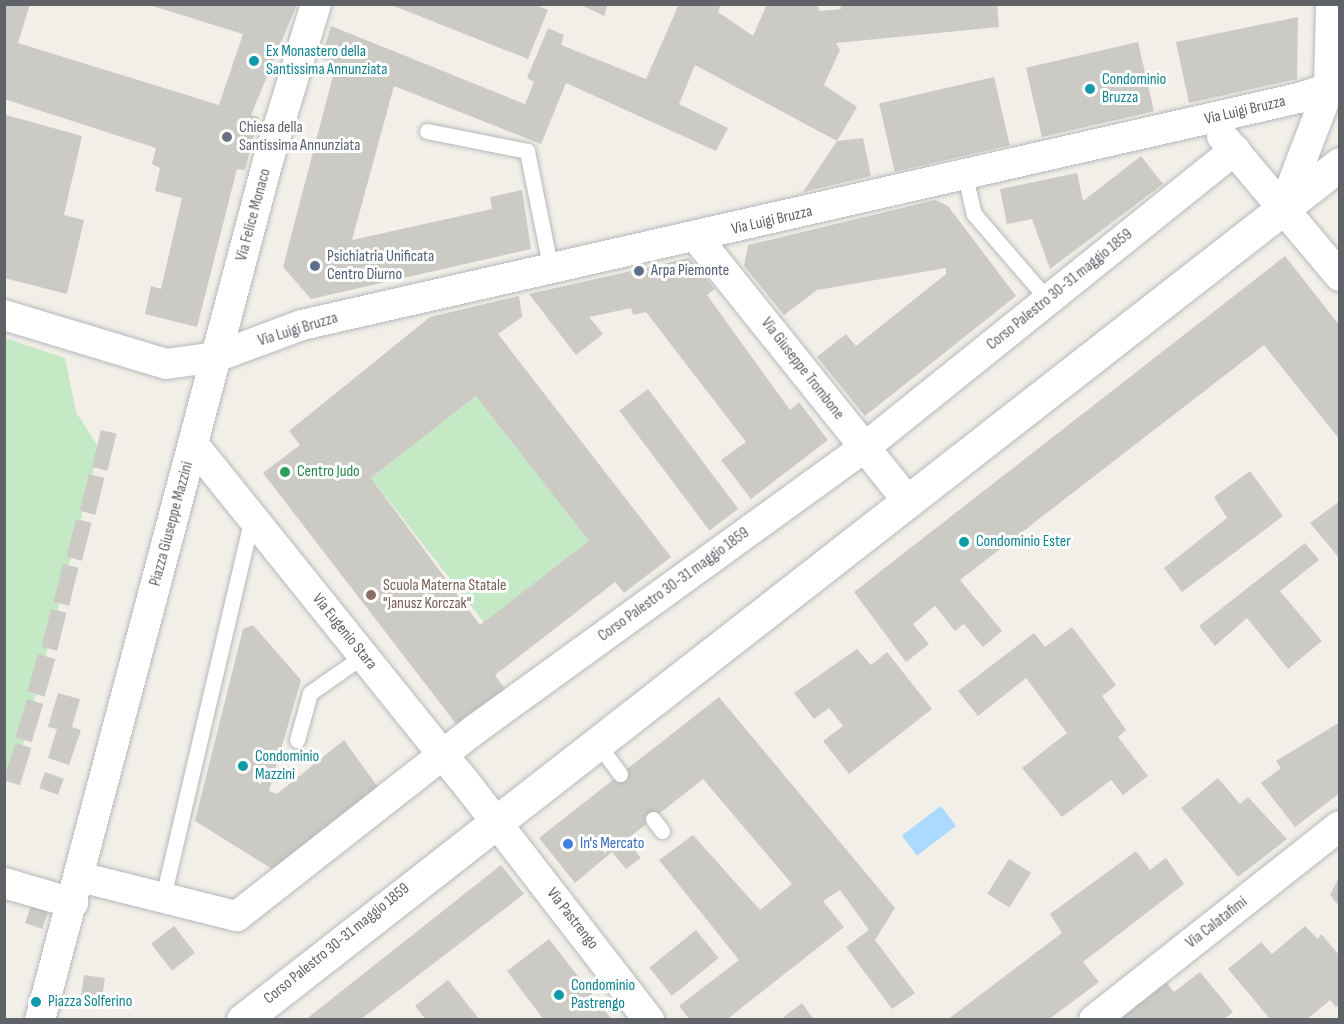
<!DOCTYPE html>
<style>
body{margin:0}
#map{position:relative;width:1344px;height:1024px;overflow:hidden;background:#f1efe8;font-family:"Sofia Sans Condensed",sans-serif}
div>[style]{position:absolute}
.green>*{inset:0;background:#c5e8c5;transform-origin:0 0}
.water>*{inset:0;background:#aadaff;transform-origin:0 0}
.building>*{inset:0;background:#cccac5;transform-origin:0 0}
.roads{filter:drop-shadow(0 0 2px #b5b8bc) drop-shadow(0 0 2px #b5b8bc)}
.lane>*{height:15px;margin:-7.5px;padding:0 7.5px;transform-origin:7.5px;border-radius:7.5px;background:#fff}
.street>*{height:30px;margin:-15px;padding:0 15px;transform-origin:15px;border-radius:15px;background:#fff}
.secondary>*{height:33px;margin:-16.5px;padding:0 16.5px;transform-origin:16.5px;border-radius:16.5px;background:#fff}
.dots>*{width:16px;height:16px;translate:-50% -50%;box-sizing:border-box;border:3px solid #fff;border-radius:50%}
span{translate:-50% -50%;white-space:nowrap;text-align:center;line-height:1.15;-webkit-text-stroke:6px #fff;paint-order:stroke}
.culture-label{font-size:16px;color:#0d838f}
.left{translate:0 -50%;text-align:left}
.street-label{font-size:16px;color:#5f6368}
.worship-label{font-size:16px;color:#5b616d}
.service-label{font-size:16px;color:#4e5e75}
.leisure-label{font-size:16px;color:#27864d}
.education-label{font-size:16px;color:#785e54}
.shop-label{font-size:16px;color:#366cbe}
.frame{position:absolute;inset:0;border:6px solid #5f6368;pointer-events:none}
</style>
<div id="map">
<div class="green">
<i style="clip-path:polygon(5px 338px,65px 358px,76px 412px,99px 448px,15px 776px,5px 776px)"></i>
<i style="left:476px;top:396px;width:184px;height:133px;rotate:52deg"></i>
</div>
<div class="water">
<i style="left:941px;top:806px;width:25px;height:49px;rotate:53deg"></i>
</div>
<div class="building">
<i style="clip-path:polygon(4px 4px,30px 4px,18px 43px,219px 105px,243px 34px,146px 4px,297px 4px,251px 115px,259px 117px,245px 170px,237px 169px,197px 327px,145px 314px,151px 286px,161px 289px,182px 198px,155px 191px,160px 168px,152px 164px,156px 148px,4px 99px)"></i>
<i style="clip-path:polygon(389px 4px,534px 4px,548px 10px,528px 59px)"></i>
<i style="clip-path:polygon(579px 4px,608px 4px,604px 16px)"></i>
<i style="clip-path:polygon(679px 4px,721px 4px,718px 12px,753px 36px,767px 4px,816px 4px,820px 11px,841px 9px,840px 4px,997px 4px,999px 27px,836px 43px,840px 50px,824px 85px,857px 107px,837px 141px,695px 65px,679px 104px,728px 128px,716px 151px,566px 83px,541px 144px,394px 86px,352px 240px,492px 209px,490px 197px,522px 190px,531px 249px,311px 299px,283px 267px,336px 64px,321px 59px,331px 26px,525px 104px,534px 82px,527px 78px,548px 28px,564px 35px,561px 45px,646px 79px)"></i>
<i style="clip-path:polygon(1298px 17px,1297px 79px,1189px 103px,1176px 42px)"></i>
<i style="left:1138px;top:42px;width:71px;height:115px;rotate:77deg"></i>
<i style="left:994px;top:77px;width:70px;height:118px;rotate:77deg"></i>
<i style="clip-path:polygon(6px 115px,82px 136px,64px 215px,84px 220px,67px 294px,4px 278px)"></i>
<i style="clip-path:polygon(863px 138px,871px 176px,803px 192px,837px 141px)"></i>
<i style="clip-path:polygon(1141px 156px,1163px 184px,1050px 269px,1032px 219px,1007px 224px,1000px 189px,1077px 173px,1083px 201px)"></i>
<i style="clip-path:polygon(935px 200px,948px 206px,1016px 296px,865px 416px,817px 357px,846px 334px,856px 346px,946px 274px,946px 268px,817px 290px,784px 315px,744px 266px,748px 245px)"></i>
<i style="clip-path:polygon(1285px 256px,1340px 326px,1340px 440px,1264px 345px,960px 580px,1002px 631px,983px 647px,964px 624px,955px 631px,935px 606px,913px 624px,929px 644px,906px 662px,854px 592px)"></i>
<i style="clip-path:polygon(689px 258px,715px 289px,707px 295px,790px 410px,799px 402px,828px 440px,751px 499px,721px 460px,746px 442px,646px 312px,633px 315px,631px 308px,589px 317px,603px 334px,576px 355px,529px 294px)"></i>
<i style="clip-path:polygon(evenodd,519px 296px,522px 317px,498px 334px,671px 557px,624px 593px,615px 582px,495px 675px,505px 689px,457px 725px,263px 473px,300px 445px,289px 431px,430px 317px,519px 296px,476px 396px,589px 541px,480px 625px,371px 478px,476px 396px)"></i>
<i style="left:648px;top:389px;width:150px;height:36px;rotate:53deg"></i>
<i style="left:101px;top:430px;width:16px;height:38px;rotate:14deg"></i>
<i style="clip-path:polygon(1250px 471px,1283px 516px,1182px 592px,1164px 568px,1227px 518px,1214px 497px)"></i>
<i style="left:89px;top:474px;width:16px;height:38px;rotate:14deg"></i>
<i style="clip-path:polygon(1340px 501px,1340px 559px,1310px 523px)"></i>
<i style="left:76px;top:519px;width:16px;height:39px;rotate:14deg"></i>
<i style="clip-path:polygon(1305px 543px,1319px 560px,1280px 591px,1322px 641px,1288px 669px,1247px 618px,1215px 646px,1199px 626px)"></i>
<i style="left:63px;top:564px;width:16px;height:39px;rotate:14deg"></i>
<i style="left:51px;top:609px;width:16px;height:39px;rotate:14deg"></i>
<i style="clip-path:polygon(253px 625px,301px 680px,269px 791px,277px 794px,344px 740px,382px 793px,277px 872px,195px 821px,243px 629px)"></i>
<i style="clip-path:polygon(1072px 627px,1116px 685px,1102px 696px,1126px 730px,1118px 737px,1148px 776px,1123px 795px,1111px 780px,1062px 817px,1022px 768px,1067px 733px,1026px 678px,978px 716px,958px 691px,1034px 633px,1045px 647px)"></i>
<i style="clip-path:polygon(857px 649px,871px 665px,887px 652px,932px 709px,849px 774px,823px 741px,843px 726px,829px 708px,814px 719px,794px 693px)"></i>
<i style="left:38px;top:654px;width:18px;height:39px;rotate:16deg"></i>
<i style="clip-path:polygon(58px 693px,80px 699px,72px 727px,81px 730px,69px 765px,48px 758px,57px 729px,48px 727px)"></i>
<i style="clip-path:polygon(719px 697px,895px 908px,875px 940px,915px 993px,892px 1009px,846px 947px,869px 930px,840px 890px,823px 901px,844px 927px,726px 1020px,690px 1020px,679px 1006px,739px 960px,659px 860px,693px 835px,760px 910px,792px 884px,703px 779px,626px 840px,641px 858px,626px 869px,612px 852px,575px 883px,539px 838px)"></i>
<i style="left:27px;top:699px;width:17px;height:40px;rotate:17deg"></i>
<i style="clip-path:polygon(1340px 722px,1340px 793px,1295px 827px,1261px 783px,1281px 768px,1276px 761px)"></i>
<i style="left:15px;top:743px;width:17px;height:39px;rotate:17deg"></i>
<i style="left:45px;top:772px;width:20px;height:17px;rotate:20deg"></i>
<i style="clip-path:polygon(1218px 778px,1240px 804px,1248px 797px,1287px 839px,1238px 877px,1181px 808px)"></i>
<i style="clip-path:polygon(1136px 851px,1150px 870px,1166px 858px,1184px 884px,1083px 962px,1099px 982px,1048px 1020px,947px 1020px,1062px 933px,1050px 914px)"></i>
<i style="left:1009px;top:859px;width:26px;height:41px;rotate:32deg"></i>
<i style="clip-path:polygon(501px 865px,524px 894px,360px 1020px,305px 1020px)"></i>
<i style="clip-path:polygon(1340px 875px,1340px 907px,1330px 895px)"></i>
<i style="left:31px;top:906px;width:18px;height:18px;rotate:19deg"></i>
<i style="left:174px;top:926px;width:34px;height:29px;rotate:52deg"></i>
<i style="clip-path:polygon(1305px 926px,1318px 939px,1321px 934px,1340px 956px,1340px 1004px,1336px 1007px,1330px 1000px,1306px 1020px,1271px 1020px,1228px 969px,1261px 942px,1272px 954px)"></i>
<i style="left:696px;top:930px;width:36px;height:60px;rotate:51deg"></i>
<i style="clip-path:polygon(549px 939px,612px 1020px,544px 1020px,507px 971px)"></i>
<i style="clip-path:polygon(1200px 972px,1233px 1012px,1223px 1020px,1116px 1020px,1165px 981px,1174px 992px)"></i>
<i style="left:84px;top:975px;width:21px;height:26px;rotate:8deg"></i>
<i style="clip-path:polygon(448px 980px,480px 1020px,426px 1020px,415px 1006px)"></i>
<i style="clip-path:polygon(802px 1003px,814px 1020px,780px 1020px)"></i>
</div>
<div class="roads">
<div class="lane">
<i style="left:427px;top:131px;width:102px;rotate:11.3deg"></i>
<i style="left:527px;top:151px;width:121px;rotate:78.6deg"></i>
<i style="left:965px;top:176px;width:39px;rotate:77deg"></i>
<i style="left:974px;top:214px;width:113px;rotate:49.3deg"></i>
<i style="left:297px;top:740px;width:49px;rotate:-74.5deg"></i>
<i style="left:310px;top:693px;width:66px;rotate:-35.1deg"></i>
<i style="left:596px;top:741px;width:41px;rotate:54deg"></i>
<i style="left:653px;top:819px;width:15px;rotate:53deg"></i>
<i style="left:163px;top:897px;width:389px;rotate:-76.8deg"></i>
</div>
<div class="street">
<i style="left:1222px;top:136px;width:183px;rotate:49.9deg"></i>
<i style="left:1284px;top:206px;width:126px;rotate:-69.1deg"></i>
<i style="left:1329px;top:88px;width:84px;rotate:-88.6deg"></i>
<i style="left:697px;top:238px;width:336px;rotate:51.3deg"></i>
<i style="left:4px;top:315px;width:169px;rotate:16.8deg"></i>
<i style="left:166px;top:364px;width:50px;rotate:-8deg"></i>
<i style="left:216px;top:357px;width:92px;rotate:-20.4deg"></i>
<i style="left:302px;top:325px;width:1023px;rotate:-12.83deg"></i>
<i style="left:1299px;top:98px;width:32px;rotate:-18deg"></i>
<i style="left:1329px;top:88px;width:17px;rotate:-50deg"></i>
<i style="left:193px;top:444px;width:429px;rotate:51.2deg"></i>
<i style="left:462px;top:778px;width:306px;rotate:52.3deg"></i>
<i style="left:80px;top:877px;width:162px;rotate:14deg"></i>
<i style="left:237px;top:916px;width:301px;rotate:-38.1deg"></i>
<i style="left:474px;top:730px;width:481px;rotate:-35.9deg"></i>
<i style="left:864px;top:448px;width:476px;rotate:-38.8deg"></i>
<i style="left:4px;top:883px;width:72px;rotate:16.2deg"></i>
<i style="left:40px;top:1020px;width:889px;rotate:-75.14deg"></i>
<i style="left:268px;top:161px;width:164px;rotate:-73deg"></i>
<i style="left:1094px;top:1020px;width:313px;rotate:-38.3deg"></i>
</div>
<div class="secondary">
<i style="left:243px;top:1020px;width:1391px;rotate:-37.97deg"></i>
</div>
</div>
<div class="dots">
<i style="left:254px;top:61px;background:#0f9aa8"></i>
<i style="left:1090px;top:89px;background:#0f9aa8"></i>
<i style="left:227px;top:137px;background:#6b7280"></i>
<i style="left:315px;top:266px;background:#5c6f8a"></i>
<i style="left:639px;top:271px;background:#5c6f8a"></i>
<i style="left:285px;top:472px;background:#2e9e5b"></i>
<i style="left:964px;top:542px;background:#0f9aa8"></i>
<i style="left:371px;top:595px;background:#8d6e63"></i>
<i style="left:243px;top:766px;background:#0f9aa8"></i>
<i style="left:568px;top:844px;background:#3f7fe0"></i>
<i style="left:559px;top:995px;background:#0f9aa8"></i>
<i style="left:36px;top:1002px;background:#0f9aa8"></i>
</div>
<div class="culture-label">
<span class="left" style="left:266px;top:61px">Ex Monastero della<br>Santissima Annunziata</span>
<span class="left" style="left:1102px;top:89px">Condominio<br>Bruzza</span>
<span class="left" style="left:976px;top:542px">Condominio Ester</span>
<span class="left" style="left:255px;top:766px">Condominio<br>Mazzini</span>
<span class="left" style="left:571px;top:995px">Condominio<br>Pastrengo</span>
<span class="left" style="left:48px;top:1002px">Piazza Solferino</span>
</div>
<div class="street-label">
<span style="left:1245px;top:111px;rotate:-13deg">Via Luigi Bruzza</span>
<span style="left:254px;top:215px;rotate:-75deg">Via Felice Monaco</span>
<span style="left:772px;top:221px;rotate:-13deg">Via Luigi Bruzza</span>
<span style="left:1060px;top:290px;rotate:-39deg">Corso Palestro 30-31 maggio 1859</span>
<span style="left:298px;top:330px;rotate:-17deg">Via Luigi Bruzza</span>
<span style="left:802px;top:369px;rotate:52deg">Via Giuseppe Trombone</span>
<span style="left:172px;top:524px;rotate:-75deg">Piazza Giuseppe Mazzini</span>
<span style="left:674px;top:585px;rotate:-36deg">Corso Palestro 30-31 maggio 1859</span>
<span style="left:344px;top:632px;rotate:51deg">Via Eugenio Stara</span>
<span style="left:572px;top:919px;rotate:52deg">Via Pastrengo</span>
<span style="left:1217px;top:923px;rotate:-38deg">Via Calatafimi</span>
<span style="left:337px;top:944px;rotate:-39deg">Corso Palestro 30-31 maggio 1859</span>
</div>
<div class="worship-label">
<span class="left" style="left:239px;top:137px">Chiesa della<br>Santissima Annunziata</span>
</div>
<div class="service-label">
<span class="left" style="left:327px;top:266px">Psichiatria Unificata<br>Centro Diurno</span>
<span class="left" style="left:651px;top:271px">Arpa Piemonte</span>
</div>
<div class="leisure-label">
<span class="left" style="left:297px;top:472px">Centro Judo</span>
</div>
<div class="education-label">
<span class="left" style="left:383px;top:595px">Scuola Materna Statale<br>"Janusz Korczak"</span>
</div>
<div class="shop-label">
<span class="left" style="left:580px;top:844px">In's Mercato</span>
</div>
<div class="frame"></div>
</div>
